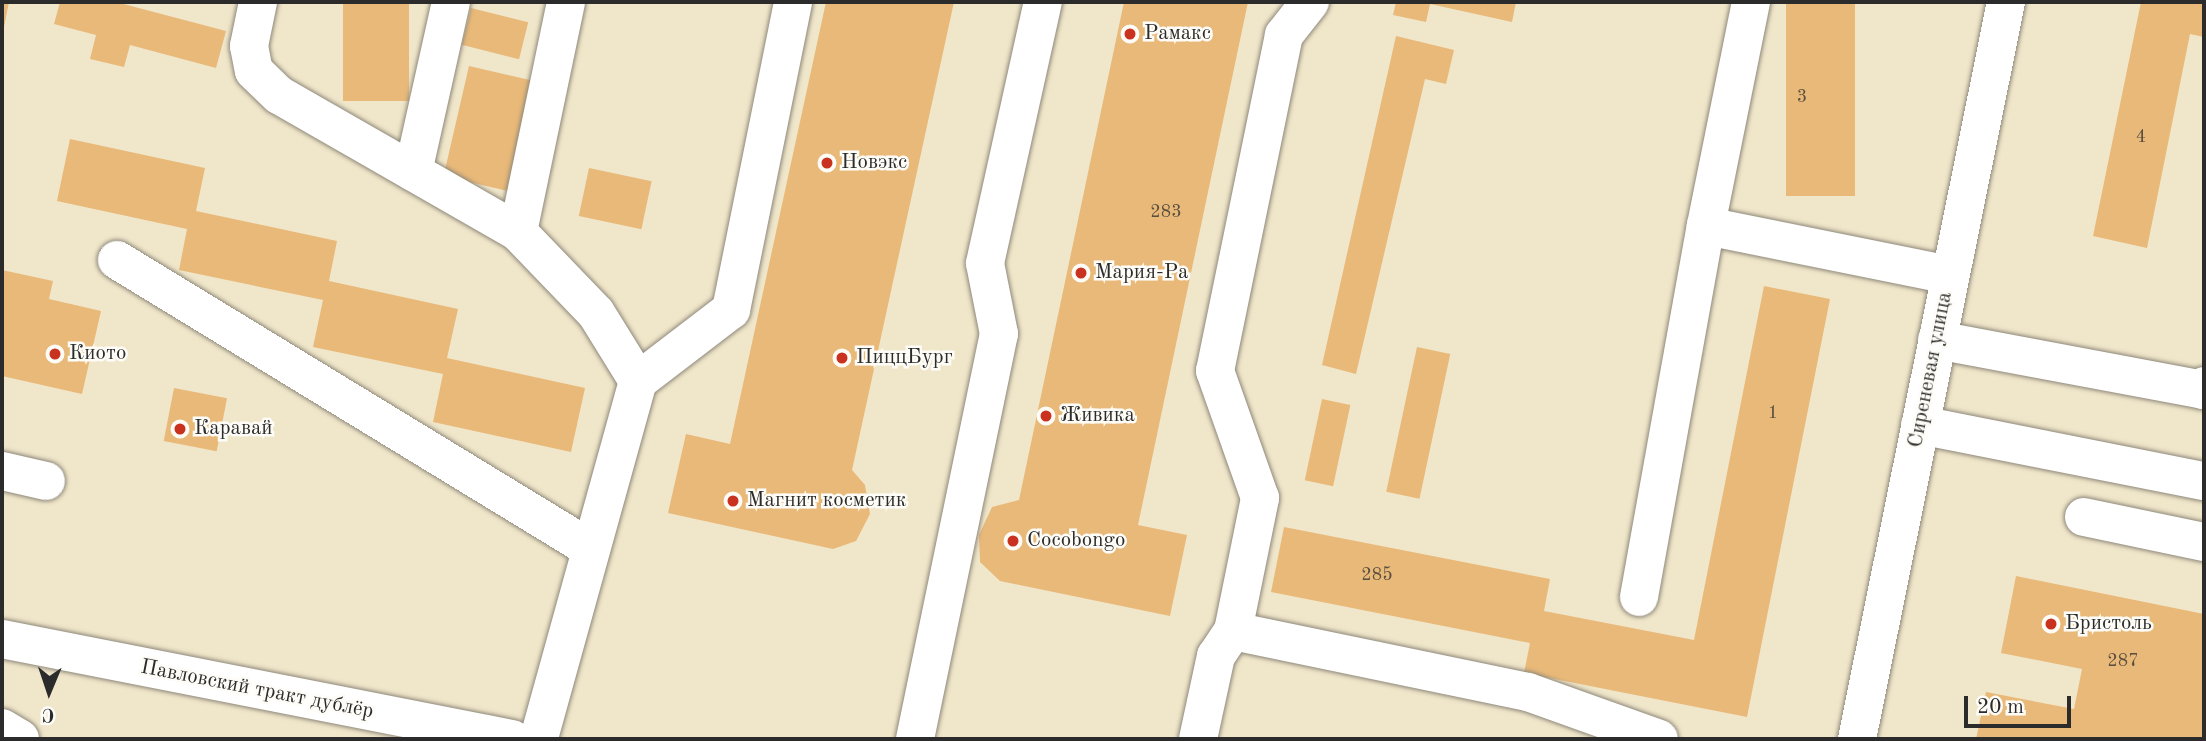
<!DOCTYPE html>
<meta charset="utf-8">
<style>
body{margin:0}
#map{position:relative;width:2206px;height:741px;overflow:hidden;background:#f0e6ca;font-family:"Old Standard TT",serif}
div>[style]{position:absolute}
.building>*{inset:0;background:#e9b979;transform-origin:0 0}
.roads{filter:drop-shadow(0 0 2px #8e887a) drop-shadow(0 0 2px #8e887a)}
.minor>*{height:38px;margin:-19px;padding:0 19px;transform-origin:19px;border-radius:19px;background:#fff}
.dots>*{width:19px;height:19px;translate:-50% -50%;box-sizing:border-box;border:4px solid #fdfcf7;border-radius:50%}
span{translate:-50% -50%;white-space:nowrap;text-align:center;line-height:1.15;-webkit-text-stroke:5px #fdfcf7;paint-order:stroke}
.number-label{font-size:18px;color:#5a4e3e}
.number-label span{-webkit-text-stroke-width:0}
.poi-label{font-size:21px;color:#2b2b2b}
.left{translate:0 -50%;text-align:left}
.street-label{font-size:21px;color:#2b2b2b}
.frame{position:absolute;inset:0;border:4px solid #2b2b2b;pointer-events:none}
.north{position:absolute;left:14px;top:657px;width:70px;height:70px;-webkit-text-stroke:5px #fdfcf7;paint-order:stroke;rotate:182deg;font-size:19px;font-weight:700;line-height:28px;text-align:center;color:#2b2b2b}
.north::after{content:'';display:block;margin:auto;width:24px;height:32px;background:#2b2b2b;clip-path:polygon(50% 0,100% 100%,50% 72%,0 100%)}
.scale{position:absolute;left:1964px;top:696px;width:107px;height:32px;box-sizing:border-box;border:4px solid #2b2b2b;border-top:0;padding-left:9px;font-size:21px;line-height:24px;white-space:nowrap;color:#2b2b2b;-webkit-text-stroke:5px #fdfcf7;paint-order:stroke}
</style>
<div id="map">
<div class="building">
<i style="clip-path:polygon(2px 2px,9px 2px,3px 32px,2px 32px)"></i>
<i style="clip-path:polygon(60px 2px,116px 2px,226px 31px,216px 68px,130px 45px,124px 67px,90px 59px,96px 35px,54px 24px)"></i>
<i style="left:343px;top:2px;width:66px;height:99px"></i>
<i style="clip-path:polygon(826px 2px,954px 2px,852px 470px,865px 485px,870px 514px,856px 541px,833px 549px,668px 513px,686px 434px,730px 444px)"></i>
<i style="clip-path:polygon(1124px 2px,1248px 2px,1138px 525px,1187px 535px,1170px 616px,1000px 581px,980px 562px,979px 535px,992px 507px,1019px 500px)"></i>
<i style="clip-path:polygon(1396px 2px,1516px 2px,1512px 22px,1430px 4px,1426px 22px,1393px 15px)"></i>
<i style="left:1786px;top:2px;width:69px;height:194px"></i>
<i style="clip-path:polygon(2141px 2px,2204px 2px,2204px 37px,2190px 34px,2147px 248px,2093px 236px)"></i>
<i style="left:471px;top:8px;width:59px;height:38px;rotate:14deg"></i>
<i style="clip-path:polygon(1396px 36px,1454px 50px,1446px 84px,1425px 79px,1356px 374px,1322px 365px)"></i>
<i style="left:469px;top:66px;width:66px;height:113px;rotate:13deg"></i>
<i style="clip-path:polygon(70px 139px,205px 168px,196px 211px,337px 241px,329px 281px,458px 309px,447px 358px,585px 388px,571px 452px,433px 422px,443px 374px,313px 347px,323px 300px,179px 270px,187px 229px,57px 201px)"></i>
<i style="left:589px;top:168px;width:64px;height:49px;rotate:12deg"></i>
<i style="clip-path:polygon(2px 270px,53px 281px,49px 299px,101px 311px,82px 394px,2px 376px)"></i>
<i style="clip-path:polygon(1764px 286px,1830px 299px,1747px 717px,1524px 673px,1530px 643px,1271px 592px,1284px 527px,1550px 579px,1544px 611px,1694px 640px)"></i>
<i style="left:1417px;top:347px;width:34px;height:148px;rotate:12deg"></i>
<i style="left:174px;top:388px;width:54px;height:54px;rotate:11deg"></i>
<i style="left:1322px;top:399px;width:29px;height:83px;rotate:12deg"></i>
<i style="clip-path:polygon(2016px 576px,2204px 614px,2204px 739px,1976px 739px,1986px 692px,2074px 709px,2082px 669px,2001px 653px)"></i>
</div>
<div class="roads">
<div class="minor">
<i style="left:258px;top:2px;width:45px;rotate:101.6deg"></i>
<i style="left:249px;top:46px;width:25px;rotate:79deg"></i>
<i style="left:254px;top:71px;width:35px;rotate:44deg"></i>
<i style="left:279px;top:95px;width:275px;rotate:29.8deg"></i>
<i style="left:518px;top:232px;width:112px;rotate:46.1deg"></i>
<i style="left:596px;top:313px;width:80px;rotate:58.3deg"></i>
<i style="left:638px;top:381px;width:371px;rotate:105.5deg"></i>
<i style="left:1751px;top:2px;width:228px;rotate:101.4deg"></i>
<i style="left:1706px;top:226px;width:249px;rotate:11.4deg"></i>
<i style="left:413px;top:172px;width:174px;rotate:-77.4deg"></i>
<i style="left:518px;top:232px;width:235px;rotate:-78.2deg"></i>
<i style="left:117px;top:260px;width:555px;rotate:31.37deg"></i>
<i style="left:1937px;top:340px;width:271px;rotate:10.6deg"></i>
<i style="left:2203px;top:390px;width:4px;rotate:-76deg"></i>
<i style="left:638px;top:381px;width:117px;rotate:-37.4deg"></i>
<i style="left:731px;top:310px;width:314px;rotate:-78.6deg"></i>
<i style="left:1920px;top:425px;width:289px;rotate:11.2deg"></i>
<i style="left:2px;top:471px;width:45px;rotate:12.8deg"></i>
<i style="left:2084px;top:517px;width:123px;rotate:11.8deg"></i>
<i style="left:1639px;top:597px;width:377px;rotate:-79.8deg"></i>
<i style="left:1233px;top:631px;width:301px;rotate:11.7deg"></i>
<i style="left:1528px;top:692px;width:139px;rotate:19.7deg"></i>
<i style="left:2px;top:639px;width:520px;rotate:11.09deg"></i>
<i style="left:2px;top:728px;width:21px;rotate:31deg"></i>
<i style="left:915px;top:739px;width:414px;rotate:-78.3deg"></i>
<i style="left:999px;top:334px;width:72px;rotate:-101.2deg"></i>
<i style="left:985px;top:263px;width:267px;rotate:-77.5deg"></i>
<i style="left:1198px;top:739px;width:85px;rotate:-77.8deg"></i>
<i style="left:1216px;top:656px;width:30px;rotate:-56deg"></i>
<i style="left:1233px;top:631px;width:136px;rotate:-78.5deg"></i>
<i style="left:1260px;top:498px;width:135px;rotate:-109.5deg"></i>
<i style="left:1215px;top:371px;width:343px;rotate:-78.4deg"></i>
<i style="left:1284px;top:35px;width:42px;rotate:-51.8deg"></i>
<i style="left:1857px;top:739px;width:752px;rotate:-78.57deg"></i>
</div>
</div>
<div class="dots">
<i style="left:1130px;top:34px;background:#c8321e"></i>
<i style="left:827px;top:163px;background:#c8321e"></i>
<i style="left:1081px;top:273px;background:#c8321e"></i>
<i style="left:55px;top:354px;background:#c8321e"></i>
<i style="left:842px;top:358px;background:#c8321e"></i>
<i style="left:1046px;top:416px;background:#c8321e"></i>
<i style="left:180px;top:429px;background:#c8321e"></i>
<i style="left:733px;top:501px;background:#c8321e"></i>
<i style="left:1013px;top:541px;background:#c8321e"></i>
<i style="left:2051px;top:624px;background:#c8321e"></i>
</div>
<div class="number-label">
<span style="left:1802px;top:97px">3</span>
<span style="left:2141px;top:137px">4</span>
<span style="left:1166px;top:212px">283</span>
<span style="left:1773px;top:413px">1</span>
<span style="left:1377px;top:575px">285</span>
<span style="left:2123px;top:661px">287</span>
</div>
<div class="poi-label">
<span class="left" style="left:1144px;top:34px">Рамакс</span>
<span class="left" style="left:841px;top:163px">Новэкс</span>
<span class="left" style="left:1095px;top:273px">Мария-Ра</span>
<span class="left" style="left:69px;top:354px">Киото</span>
<span class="left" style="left:856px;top:358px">ПиццБург</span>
<span class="left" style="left:1060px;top:416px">Живика</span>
<span class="left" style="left:194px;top:429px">Каравай</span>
<span class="left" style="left:747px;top:501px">Магнит косметик</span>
<span class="left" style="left:1027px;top:541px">Cocobongo</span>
<span class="left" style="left:2065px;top:624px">Бристоль</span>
</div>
<div class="street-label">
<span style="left:1931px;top:370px;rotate:-79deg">Сиреневая улица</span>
<span style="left:257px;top:690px;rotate:11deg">Павловский тракт дублёр</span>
</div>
<div class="frame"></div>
<div class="north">С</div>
<div class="scale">20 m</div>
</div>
